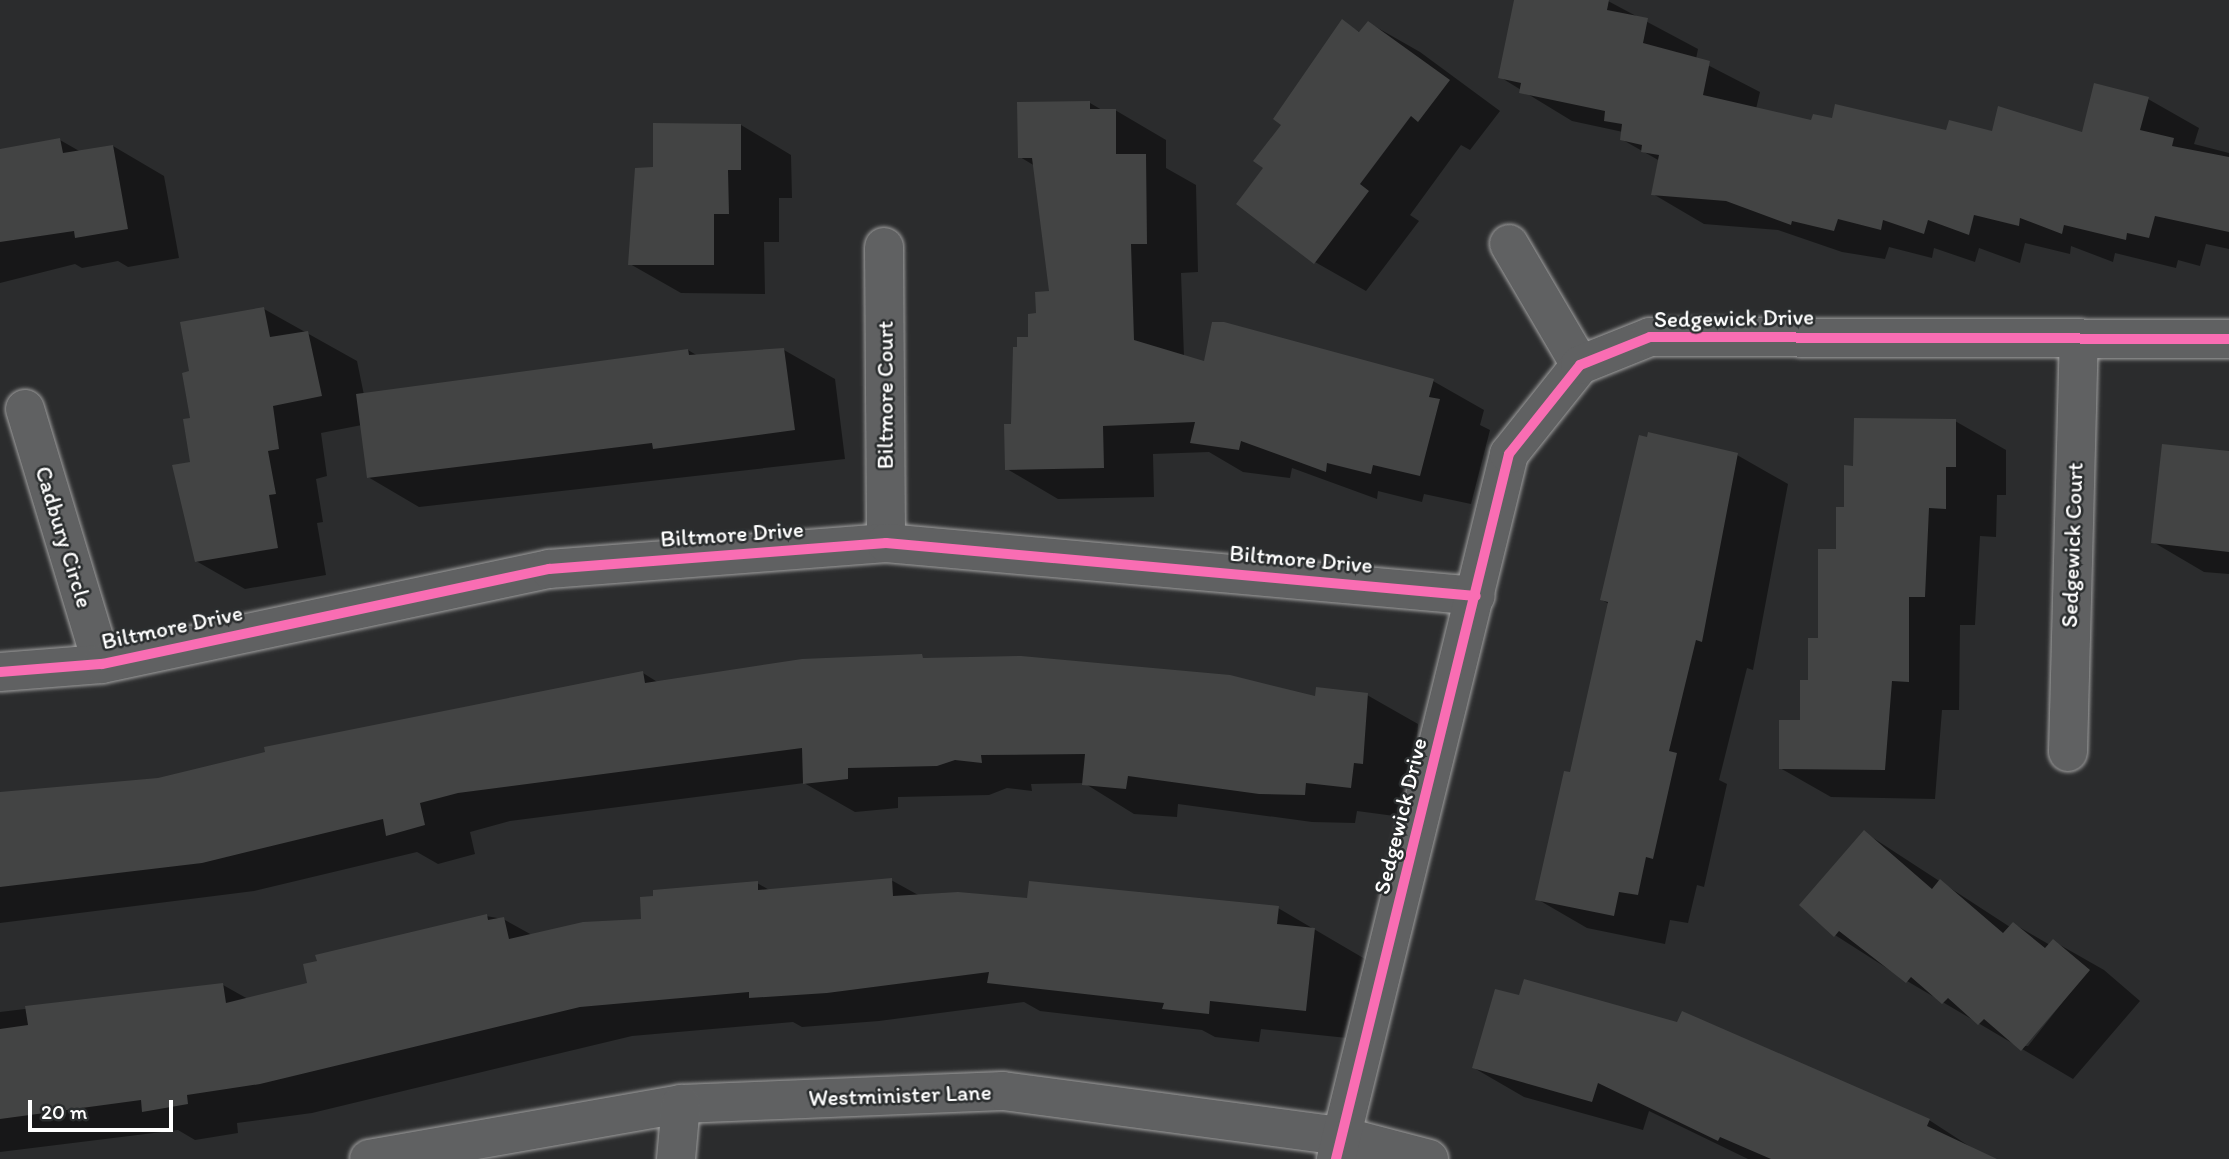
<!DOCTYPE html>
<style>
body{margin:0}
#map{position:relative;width:2229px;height:1159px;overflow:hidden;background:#2b2c2d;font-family:Itim,sans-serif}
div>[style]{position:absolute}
.shadow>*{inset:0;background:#0007}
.building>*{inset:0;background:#434444}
.roads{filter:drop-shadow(0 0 2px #a0a0a0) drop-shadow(0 0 2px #a0a0a0)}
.minor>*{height:38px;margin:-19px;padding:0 19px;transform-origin:19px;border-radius:19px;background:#606162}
.cycleway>*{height:10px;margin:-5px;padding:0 5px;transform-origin:5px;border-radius:5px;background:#f96db3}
span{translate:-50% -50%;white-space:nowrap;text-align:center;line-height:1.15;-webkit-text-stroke:5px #2a2d2e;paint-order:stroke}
.street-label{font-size:23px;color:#fff}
.scale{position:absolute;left:28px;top:1100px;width:145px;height:32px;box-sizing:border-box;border:4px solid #fff;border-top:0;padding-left:9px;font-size:21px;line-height:24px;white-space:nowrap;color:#fff;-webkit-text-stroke:5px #2a2d2e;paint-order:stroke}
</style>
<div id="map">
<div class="shadow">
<i style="clip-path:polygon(1516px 0,1608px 1px,1698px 49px,1696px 59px,1760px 92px,1756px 109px,1813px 123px,1948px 132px,2083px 134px,2148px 99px,2199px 128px,2194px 144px,2229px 153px,2229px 249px,2206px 244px,2200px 266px,2178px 260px,2176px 268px,2115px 253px,2113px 262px,2071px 246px,2070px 254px,2025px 243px,2020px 263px,1979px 248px,1975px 262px,1934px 248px,1932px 258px,1889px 247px,1885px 259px,1842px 252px,1778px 230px,1704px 224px,1653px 194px,1660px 161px,1621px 139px,1623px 132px,1572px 121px,1500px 77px)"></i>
<i style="clip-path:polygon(1343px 22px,1361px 33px,1369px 23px,1420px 52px,1500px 111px,1470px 150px,1461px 145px,1410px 215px,1419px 221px,1366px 291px,1315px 262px,1238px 203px,1265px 168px,1283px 124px)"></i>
<i style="clip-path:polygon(1090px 103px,1102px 110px,1115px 110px,1166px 140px,1166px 168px,1196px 185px,1198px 272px,1181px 273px,1184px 357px,1205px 363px,1433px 381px,1484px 410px,1480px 425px,1490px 430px,1471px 504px,1424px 494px,1422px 502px,1378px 491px,1377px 499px,1292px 468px,1290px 478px,1243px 472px,1209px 452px,1153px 454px,1154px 497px,1058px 499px,1007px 469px,1030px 339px,1051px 293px,1035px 166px,1020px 157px)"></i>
<i style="clip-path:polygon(741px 125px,791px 155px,792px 198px,779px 198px,779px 242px,764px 242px,765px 294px,681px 293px,630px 264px,654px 169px)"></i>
<i style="clip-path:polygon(60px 140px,81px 152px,113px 146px,164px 176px,179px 258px,128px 267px,118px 261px,82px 268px,75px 264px,0 283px,0 150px)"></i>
<i style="clip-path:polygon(264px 309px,357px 361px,364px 395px,688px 350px,698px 356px,784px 350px,835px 379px,845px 459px,419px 507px,368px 477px,362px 425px,321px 433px,327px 476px,316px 479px,323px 522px,317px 523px,326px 575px,245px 589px,196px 561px,191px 372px)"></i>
<i style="clip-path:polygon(1955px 421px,2006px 450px,2006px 495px,1997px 495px,1996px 537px,1980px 536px,1975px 625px,1960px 625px,1959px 710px,1942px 710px,1935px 799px,1831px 797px,1780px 768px,1802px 722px,1855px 468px)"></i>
<i style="clip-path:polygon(2229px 453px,2229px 574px,2204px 572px,2153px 542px)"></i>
<i style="clip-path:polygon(1737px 455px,1788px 484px,1753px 670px,1747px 668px,1719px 780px,1727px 784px,1704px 887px,1697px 885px,1688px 923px,1670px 920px,1665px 944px,1587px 928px,1537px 899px,1572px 774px,1609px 604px,1602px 600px)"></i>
<i style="clip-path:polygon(643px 673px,659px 683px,1316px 698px,1367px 695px,1418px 724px,1414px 793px,1405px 792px,1402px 817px,1357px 811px,1355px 823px,1312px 822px,1178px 804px,1177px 817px,1134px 814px,1084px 783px,1031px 784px,1032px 791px,1007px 788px,989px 795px,898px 797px,898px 808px,855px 812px,804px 783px,510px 821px,470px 832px,475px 854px,438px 864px,417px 852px,254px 891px,0 923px,0 793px,158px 780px)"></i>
<i style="clip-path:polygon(evenodd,1864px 832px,2010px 927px,2014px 924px,2050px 945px,2053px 941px,2104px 970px,2140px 1001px,2073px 1079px,1907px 981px,1835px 935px,1801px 905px,1864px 832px,2092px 965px,2028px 1046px,2023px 1046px,2092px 965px)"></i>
<i style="clip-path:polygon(891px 880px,920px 896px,1278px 908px,1365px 959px,1357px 1039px,1261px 1029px,1259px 1042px,1215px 1037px,1202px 1030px,1040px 1011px,1024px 1002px,879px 1021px,802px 1027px,793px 1022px,632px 1036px,312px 1113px,237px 1123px,238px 1133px,195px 1140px,178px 1130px,0 1152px,0 1012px,223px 985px,248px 999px,309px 984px,486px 916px,503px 919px,532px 935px,643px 920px,757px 883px,771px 891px)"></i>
<i style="clip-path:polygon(1474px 1068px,1929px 1120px,1989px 1159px,1748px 1159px,1649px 1111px,1643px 1130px,1524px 1097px)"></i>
</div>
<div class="building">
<i style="clip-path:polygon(1514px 0,1609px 0,1607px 10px,1648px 18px,1643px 43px,1710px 61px,1703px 95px,1811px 120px,1813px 114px,1832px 118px,1835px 104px,1946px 130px,1949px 120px,1992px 131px,1998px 106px,2082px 132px,2094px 83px,2149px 97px,2140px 130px,2174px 138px,2172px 146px,2229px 157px,2229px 232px,2155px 216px,2149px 238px,2127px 233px,2126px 240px,2064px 225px,2062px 234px,2020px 218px,2019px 226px,1974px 215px,1969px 235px,1928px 220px,1924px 234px,1883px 220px,1881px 230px,1838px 219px,1834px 231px,1792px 221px,1791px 225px,1726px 201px,1651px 195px,1659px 155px,1641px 152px,1642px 145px,1620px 140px,1622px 124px,1604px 121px,1605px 111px,1519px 93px,1521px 83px,1498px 78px)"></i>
<i style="clip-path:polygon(1342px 19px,1359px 32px,1368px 21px,1450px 80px,1418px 122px,1411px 116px,1360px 184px,1369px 191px,1314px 264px,1236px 204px,1263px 168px,1253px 161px,1281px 125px,1273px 119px)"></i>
<i style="clip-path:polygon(1090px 101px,1090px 109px,1116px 109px,1116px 154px,1146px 154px,1147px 244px,1131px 244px,1134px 340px,1204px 361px,1212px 322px,1224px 322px,1434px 379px,1429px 397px,1440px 399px,1420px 476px,1373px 465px,1371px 474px,1327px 463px,1326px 472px,1241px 441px,1239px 450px,1190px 443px,1195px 422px,1103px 426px,1104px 468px,1005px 470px,1004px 424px,1011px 424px,1013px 347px,1017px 347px,1017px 337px,1028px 337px,1028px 314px,1036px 313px,1035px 292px,1049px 291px,1032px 158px,1018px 158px,1017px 102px)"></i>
<i style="clip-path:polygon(653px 123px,741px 124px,741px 170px,728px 170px,729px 214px,714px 214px,714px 265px,628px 265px,635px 168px,653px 167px)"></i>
<i style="clip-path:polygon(60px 138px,63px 153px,113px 145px,128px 229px,75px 238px,74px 231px,0 242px,0 149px)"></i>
<i style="clip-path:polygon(264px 307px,270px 337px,308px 331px,322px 396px,273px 406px,279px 449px,268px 451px,276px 494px,269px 495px,278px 548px,195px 562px,172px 465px,190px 462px,183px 419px,190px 418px,182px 373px,189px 371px,180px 322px)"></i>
<i style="clip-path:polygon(784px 348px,795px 430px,653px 449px,652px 443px,367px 478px,356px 394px,688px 349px,689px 355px)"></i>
<i style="clip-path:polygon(1854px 418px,1956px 419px,1956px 467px,1946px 467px,1946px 509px,1929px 508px,1925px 597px,1909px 597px,1909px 682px,1892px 681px,1885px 770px,1779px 769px,1779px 720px,1800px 720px,1800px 680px,1808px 680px,1808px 638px,1818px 638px,1818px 549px,1836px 549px,1836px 507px,1844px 507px,1844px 465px,1853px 466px)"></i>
<i style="clip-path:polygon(1648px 432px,1738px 453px,1702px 642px,1696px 640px,1669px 751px,1677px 753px,1653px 859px,1646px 857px,1638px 895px,1619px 892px,1614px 916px,1535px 900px,1564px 771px,1570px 772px,1608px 602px,1600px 600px,1639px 435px,1647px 437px)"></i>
<i style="clip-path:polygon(2162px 444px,2229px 451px,2229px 552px,2151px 543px)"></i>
<i style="clip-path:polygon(922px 654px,923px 658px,1021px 656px,1230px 675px,1315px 696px,1316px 687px,1368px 693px,1363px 764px,1354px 763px,1351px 788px,1306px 783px,1305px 795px,1259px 794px,1128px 776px,1126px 789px,1082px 785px,1085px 754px,981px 755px,982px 763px,955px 760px,937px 766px,848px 768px,848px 779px,803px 784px,802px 748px,458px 793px,420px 803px,425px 825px,386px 836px,383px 819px,202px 863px,0 887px,0 792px,158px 778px,265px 752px,264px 747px,643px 671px,645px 683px,802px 659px)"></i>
<i style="clip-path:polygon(1864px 830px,1932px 889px,1940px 879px,2003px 933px,2013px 922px,2045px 948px,2053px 939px,2090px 970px,2021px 1051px,1984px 1019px,1978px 1025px,1948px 998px,1942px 1004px,1911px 977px,1906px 983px,1839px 931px,1834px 937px,1799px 905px)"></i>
<i style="clip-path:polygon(892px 878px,893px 896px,958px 892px,1027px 898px,1029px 881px,1279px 906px,1277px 924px,1315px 928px,1306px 1011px,1210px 1001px,1209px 1014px,1162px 1009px,1164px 1003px,987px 983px,989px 972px,827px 993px,749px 998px,749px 992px,580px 1007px,260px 1084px,187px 1095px,188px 1104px,142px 1112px,141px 1100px,0 1119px,0 1029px,28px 1025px,25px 1006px,223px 983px,226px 1003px,307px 983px,303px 964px,317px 961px,315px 955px,487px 914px,488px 920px,504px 917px,509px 939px,583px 922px,641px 919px,640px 897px,653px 896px,653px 890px,758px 881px,758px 890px)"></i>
<i style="clip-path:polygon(1524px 979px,1677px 1022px,1682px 1011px,1930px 1119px,1927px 1126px,1997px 1159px,1771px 1159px,1720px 1137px,1718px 1141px,1598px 1083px,1592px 1102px,1472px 1068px,1495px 989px,1519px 995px)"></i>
</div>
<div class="roads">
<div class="minor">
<i style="left:1509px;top:244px;width:140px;rotate:59.6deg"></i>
<i style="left:884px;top:247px;width:296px;rotate:89.6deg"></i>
<i style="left:25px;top:409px;width:266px;rotate:73.2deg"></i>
<i style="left:0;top:672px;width:102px;rotate:-4.5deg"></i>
<i style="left:102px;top:664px;width:457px;rotate:-12deg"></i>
<i style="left:549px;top:569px;width:338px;rotate:-4.4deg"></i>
<i style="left:886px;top:543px;width:592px;rotate:5.13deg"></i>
<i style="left:2068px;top:752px;width:414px;rotate:-88.5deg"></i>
<i style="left:369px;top:1159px;width:317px;rotate:-10deg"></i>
<i style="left:681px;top:1104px;width:322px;rotate:-2.3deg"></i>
<i style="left:1003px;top:1091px;width:342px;rotate:7.6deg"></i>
<i style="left:1342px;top:1136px;width:90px;rotate:14.8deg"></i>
<i style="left:676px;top:1159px;width:55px;rotate:-84.8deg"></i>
<i style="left:1336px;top:1159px;width:726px;rotate:-76.21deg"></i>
<i style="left:1509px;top:454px;width:114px;rotate:-51.4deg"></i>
<i style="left:1580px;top:365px;width:75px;rotate:-21.8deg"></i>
<i style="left:1650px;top:337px;width:579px;rotate:0.2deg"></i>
</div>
</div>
<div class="cycleway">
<i style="left:0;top:672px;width:102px;rotate:-4.5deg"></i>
<i style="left:102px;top:664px;width:457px;rotate:-12deg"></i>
<i style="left:549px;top:569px;width:338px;rotate:-4.4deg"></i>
<i style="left:886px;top:543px;width:592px;rotate:5.13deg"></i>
<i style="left:1336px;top:1159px;width:726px;rotate:-76.21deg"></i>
<i style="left:1509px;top:454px;width:114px;rotate:-51.4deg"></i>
<i style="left:1580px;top:365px;width:75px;rotate:-21.8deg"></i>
<i style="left:1650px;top:337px;width:579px;rotate:0.2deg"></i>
</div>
<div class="street-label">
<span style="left:1734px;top:318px;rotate:-1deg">Sedgewick Drive</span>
<span style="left:885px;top:395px;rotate:-90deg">Biltmore Court</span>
<span style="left:732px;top:534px;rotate:-4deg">Biltmore Drive</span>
<span style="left:64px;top:537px;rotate:73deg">Cadbury Circle</span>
<span style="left:2072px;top:545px;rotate:-88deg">Sedgewick Court</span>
<span style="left:1301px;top:559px;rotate:5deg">Biltmore Drive</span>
<span style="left:172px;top:627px;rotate:-12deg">Biltmore Drive</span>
<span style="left:1400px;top:816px;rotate:-76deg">Sedgewick Drive</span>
<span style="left:900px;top:1095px;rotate:-2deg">Westminister Lane</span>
</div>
<div class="scale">20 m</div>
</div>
